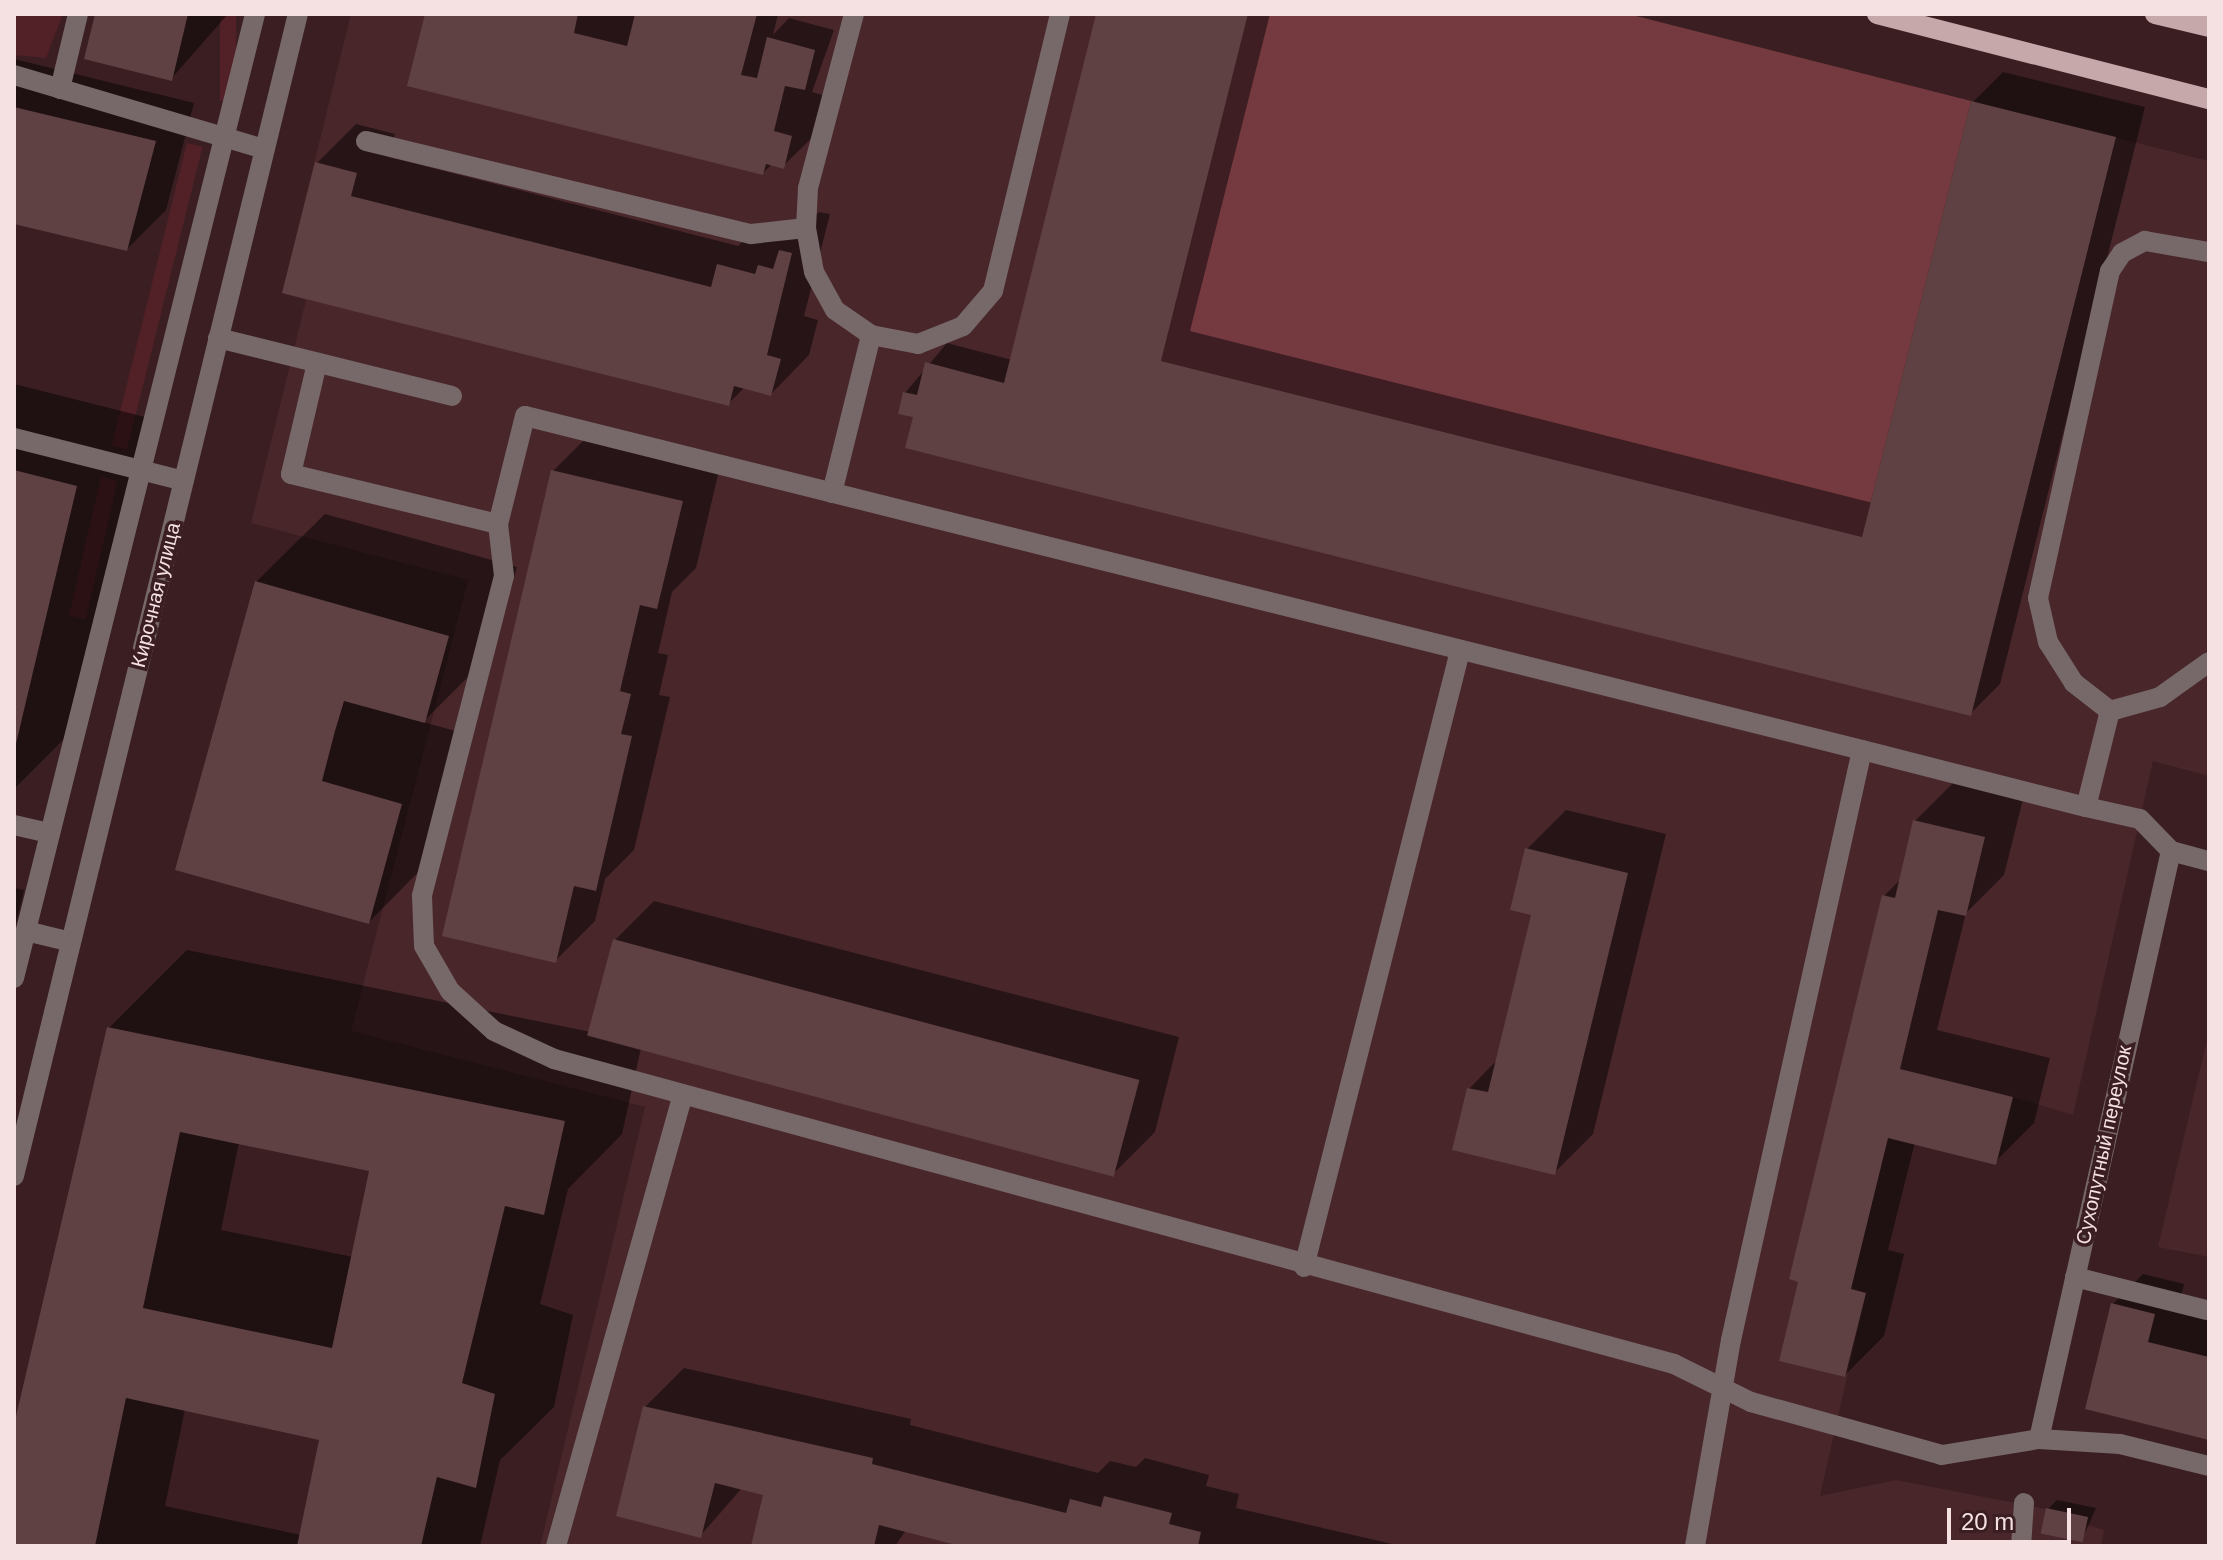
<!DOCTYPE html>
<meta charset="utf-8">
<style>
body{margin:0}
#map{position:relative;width:2223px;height:1560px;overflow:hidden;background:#3a1e21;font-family:Arial,sans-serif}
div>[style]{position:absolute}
.built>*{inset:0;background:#49262a}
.green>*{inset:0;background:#522027;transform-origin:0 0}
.forest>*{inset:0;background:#753940}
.shadow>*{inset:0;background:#0007}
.building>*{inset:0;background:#5f4043;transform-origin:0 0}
.minor>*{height:20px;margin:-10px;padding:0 10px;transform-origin:10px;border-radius:10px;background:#776869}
.major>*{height:20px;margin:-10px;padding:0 10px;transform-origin:10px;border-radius:10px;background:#c7a8aa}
span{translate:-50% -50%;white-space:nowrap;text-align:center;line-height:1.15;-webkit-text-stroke:7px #3a1e21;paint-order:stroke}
.street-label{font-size:20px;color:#f5e1e2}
.frame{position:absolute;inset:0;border:16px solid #f5e1e2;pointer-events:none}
.scale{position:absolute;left:1947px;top:1508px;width:124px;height:36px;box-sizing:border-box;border:4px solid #f5e1e2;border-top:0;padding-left:10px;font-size:24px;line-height:28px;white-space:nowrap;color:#f5e1e2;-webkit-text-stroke:6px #3a1e21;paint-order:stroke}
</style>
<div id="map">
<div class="built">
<i style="clip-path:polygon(351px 14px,1628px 14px,2209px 161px,2209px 776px,2153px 761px,2073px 1115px,2013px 1097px,1888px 1138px,1851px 1288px,1866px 1293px,1820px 1496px,1896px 1480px,2088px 1517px,2087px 1525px,2104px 1530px,2101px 1546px,540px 1546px,645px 1107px,351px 1031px,468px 580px,251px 523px,306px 300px,282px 293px)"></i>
<i style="clip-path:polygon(2209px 1031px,2209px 1257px,2158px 1247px)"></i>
</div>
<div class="green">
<i style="clip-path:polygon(14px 14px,63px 14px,46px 58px,14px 55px)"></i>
<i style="left:220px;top:14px;width:16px;height:87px"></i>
<i style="left:187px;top:143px;width:16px;height:312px;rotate:14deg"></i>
<i style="left:101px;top:477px;width:17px;height:142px;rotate:13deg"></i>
</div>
<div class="forest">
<i style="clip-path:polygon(1248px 14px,1628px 14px,1971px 101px,1862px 537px,1161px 361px)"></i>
</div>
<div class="shadow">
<i style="clip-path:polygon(97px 14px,228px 14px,171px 79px)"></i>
<i style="clip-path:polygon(427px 14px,778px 14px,773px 35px,789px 18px,834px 30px,812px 92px,829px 97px,822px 128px,783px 166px,772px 164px,763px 173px)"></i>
<i style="clip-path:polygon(1098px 14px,1270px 14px,1190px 331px,1873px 503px,1973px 102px,2003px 72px,2145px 107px,2000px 684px,1970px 714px,915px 415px,905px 393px,947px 343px,1012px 360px)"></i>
<i style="clip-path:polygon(14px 59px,194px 103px,166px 210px,127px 249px,14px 222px)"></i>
<i style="clip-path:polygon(356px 124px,395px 134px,389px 157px,738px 246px,758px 226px,803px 228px,819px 212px,830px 214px,804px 316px,818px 320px,809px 355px,771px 394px,745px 387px,728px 404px,284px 292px,317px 163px)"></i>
<i style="clip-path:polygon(14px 384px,145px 417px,70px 733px,14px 789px)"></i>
<i style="clip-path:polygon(592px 432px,721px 462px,696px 568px,672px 592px,658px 653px,668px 655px,659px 695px,670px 697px,634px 850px,605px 879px,595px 921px,556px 960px,553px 471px)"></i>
<i style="clip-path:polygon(325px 514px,517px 567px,493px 652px,423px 722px,470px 735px,437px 853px,369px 922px,256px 582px)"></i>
<i style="clip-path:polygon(1954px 782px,2023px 799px,2004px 875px,1966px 913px,1937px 1030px,2050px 1058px,2034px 1123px,1995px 1162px,1915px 1142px,1888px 1250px,1904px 1254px,1884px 1336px,1845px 1375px,1781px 1360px,1884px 896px,1901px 879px,1915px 821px)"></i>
<i style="clip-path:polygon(1566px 810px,1666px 834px,1593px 1134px,1554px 1173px,1469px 1089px,1497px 1060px,1533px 913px,1527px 849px)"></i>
<i style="clip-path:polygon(14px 888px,24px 890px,14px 933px)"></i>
<i style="clip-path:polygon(evenodd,654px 901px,1179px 1037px,1155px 1132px,1116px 1171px,641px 1048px,622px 1134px,568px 1189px,540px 1304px,573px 1315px,554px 1407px,500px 1460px,480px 1546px,14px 1546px,14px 1434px,109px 1028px,187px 950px,591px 1032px,615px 940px,654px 901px,239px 1142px,371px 1170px,353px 1257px,221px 1230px,239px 1142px,654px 901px,185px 1409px,322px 1438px,301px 1535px,165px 1506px,185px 1409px)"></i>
<i style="clip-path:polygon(2143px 1274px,2184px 1284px,2177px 1312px,2209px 1320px,2209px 1438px,2113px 1304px)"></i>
<i style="clip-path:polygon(684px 1368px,911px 1419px,910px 1425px,1098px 1473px,1110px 1461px,1136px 1467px,1145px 1458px,1209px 1475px,1206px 1486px,1239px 1494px,1236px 1508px,1401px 1546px,968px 1546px,906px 1530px,895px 1546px,753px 1546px,766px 1494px,742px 1488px,700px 1536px,645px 1407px)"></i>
<i style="clip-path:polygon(2057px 1500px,2096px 1508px,2082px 1540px,2048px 1509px)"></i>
</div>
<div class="building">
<i style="clip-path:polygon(95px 14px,188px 14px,172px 81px,84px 59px)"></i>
<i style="clip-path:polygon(425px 14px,578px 14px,574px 33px,627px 46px,635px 14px,757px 14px,741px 75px,757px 78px,767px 37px,815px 50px,805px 90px,785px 86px,774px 131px,792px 136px,784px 169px,766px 164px,763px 175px,407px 86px)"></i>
<i style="clip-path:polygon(1096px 14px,1248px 14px,1161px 361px,1862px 537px,1971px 101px,2116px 137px,1971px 716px,905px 448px,913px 417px,898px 414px,903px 392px,917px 395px,925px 362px,1004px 383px)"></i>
<i style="clip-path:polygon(14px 107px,156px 141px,127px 251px,14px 224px)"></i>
<i style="clip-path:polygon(315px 162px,357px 173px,351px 196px,711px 287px,717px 264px,755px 274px,758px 265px,773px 269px,779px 250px,792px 253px,767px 355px,781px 359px,771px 396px,734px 386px,729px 406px,282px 293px)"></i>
<i style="clip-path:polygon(14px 470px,77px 486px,15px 748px,14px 748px)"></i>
<i style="clip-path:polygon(551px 470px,683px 501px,657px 609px,640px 605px,620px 691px,631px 694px,621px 734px,632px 736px,596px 891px,574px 886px,556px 963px,442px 936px)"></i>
<i style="clip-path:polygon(255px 581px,449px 636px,425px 723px,344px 701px,335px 731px,322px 781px,402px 804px,369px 924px,175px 870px)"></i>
<i style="clip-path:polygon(1913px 820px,1985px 837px,1966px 916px,1938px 910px,1900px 1069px,2013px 1097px,1996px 1165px,1888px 1138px,1851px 1289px,1866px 1293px,1845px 1377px,1779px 1361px,1798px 1282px,1789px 1279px,1882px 895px,1895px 898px)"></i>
<i style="clip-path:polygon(1525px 848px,1628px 873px,1555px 1175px,1452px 1150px,1467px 1088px,1488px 1092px,1531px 915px,1510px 910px)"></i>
<i style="left:613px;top:939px;width:545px;height:100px;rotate:15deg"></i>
<i style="clip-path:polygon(evenodd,107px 1027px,565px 1121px,544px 1215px,505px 1206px,462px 1383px,495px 1394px,476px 1488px,437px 1477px,421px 1546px,297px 1546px,319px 1440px,126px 1398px,95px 1546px,14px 1546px,14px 1425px,107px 1027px,180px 1132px,369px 1171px,332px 1348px,143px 1308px,180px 1132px)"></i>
<i style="clip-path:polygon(2111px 1303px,2155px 1314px,2148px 1342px,2209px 1357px,2209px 1440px,2085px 1409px)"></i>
<i style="clip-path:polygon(643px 1406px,873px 1458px,872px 1464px,1066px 1513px,1070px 1499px,1101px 1507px,1104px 1496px,1172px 1513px,1169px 1524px,1201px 1532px,1198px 1546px,960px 1546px,879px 1525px,874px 1546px,751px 1546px,763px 1495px,715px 1483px,701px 1538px,616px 1516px)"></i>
<i style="left:2046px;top:1508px;width:43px;height:26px;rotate:12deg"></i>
</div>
<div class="minor">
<i style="left:14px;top:75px;width:261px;rotate:16.5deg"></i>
<i style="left:60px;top:89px;width:77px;rotate:-76.5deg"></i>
<i style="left:366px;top:141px;width:396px;rotate:13.6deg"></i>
<i style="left:751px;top:234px;width:55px;rotate:-6.2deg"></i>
<i style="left:871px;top:335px;width:48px;rotate:10.8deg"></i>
<i style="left:918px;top:344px;width:48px;rotate:-21.8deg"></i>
<i style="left:963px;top:326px;width:46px;rotate:-49.4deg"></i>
<i style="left:993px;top:291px;width:285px;rotate:-76.4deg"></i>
<i style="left:218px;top:338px;width:241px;rotate:13.9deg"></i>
<i style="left:317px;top:363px;width:114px;rotate:103.2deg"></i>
<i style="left:291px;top:474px;width:213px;rotate:13.6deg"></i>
<i style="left:14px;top:438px;width:175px;rotate:14.2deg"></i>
<i style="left:832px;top:493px;width:163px;rotate:-76.1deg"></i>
<i style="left:871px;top:335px;width:44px;rotate:-145.2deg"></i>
<i style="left:835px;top:310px;width:43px;rotate:-118.9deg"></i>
<i style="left:814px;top:272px;width:45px;rotate:-100.3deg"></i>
<i style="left:806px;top:228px;width:40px;rotate:-87.1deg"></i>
<i style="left:808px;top:188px;width:180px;rotate:-75.2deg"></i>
<i style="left:2110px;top:711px;width:46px;rotate:-142.1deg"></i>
<i style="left:2074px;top:683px;width:49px;rotate:-122.4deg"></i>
<i style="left:2048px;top:642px;width:45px;rotate:-102.8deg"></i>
<i style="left:2038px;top:598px;width:335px;rotate:-77.6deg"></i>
<i style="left:2110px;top:271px;width:22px;rotate:-56deg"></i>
<i style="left:2122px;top:253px;width:26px;rotate:-28deg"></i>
<i style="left:2145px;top:241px;width:65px;rotate:9.8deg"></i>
<i style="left:1862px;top:750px;width:1378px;rotate:-165.97deg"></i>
<i style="left:525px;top:416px;width:111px;rotate:104deg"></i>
<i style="left:498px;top:524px;width:52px;rotate:83.4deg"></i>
<i style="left:504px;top:576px;width:330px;rotate:104.4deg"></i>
<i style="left:422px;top:896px;width:50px;rotate:87.7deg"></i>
<i style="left:424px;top:946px;width:52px;rotate:60deg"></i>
<i style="left:450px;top:991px;width:59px;rotate:42.3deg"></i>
<i style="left:494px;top:1031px;width:66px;rotate:25deg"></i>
<i style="left:554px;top:1059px;width:1161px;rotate:15.23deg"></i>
<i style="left:1674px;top:1364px;width:86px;rotate:26.3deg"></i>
<i style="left:1751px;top:1402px;width:198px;rotate:15.5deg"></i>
<i style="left:1942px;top:1455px;width:98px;rotate:-9.4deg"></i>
<i style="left:2039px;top:1439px;width:81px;rotate:3.5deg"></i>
<i style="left:2120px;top:1444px;width:92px;rotate:13.9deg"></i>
<i style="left:2086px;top:807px;width:55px;rotate:12.5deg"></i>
<i style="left:2140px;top:819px;width:45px;rotate:45.9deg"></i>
<i style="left:14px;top:825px;width:37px;rotate:13deg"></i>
<i style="left:2171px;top:851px;width:39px;rotate:15deg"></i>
<i style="left:26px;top:931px;width:46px;rotate:13.7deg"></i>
<i style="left:14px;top:978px;width:994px;rotate:-75.96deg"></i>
<i style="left:14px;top:1176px;width:1196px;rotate:-76.27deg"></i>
<i style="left:1304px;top:1267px;width:635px;rotate:-75.79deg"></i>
<i style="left:2075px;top:1277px;width:135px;rotate:14.1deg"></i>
<i style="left:2039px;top:1439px;width:603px;rotate:-77.35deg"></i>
<i style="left:556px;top:1546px;width:469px;rotate:-74.3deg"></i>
<i style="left:1695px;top:1546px;width:209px;rotate:-80.1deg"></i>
<i style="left:1731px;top:1340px;width:604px;rotate:-77.48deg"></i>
<i style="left:1862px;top:750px;width:231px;rotate:14.3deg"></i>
<i style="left:2086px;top:807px;width:99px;rotate:-76deg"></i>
<i style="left:2110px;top:711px;width:52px;rotate:-15.6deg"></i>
<i style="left:2160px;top:697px;width:60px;rotate:-35.5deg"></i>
<i style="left:2021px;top:1546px;width:43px;rotate:-86deg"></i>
</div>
<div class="major">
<i style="left:1877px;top:14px;width:343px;rotate:14.4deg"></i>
<i style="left:2155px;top:14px;width:56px;rotate:13.5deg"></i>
</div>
<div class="street-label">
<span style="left:156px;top:595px;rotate:-76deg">Кирочная улица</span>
<span style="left:2104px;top:1145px;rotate:-78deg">Сухопутный переулок</span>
</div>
<div class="frame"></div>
<div class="scale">20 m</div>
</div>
